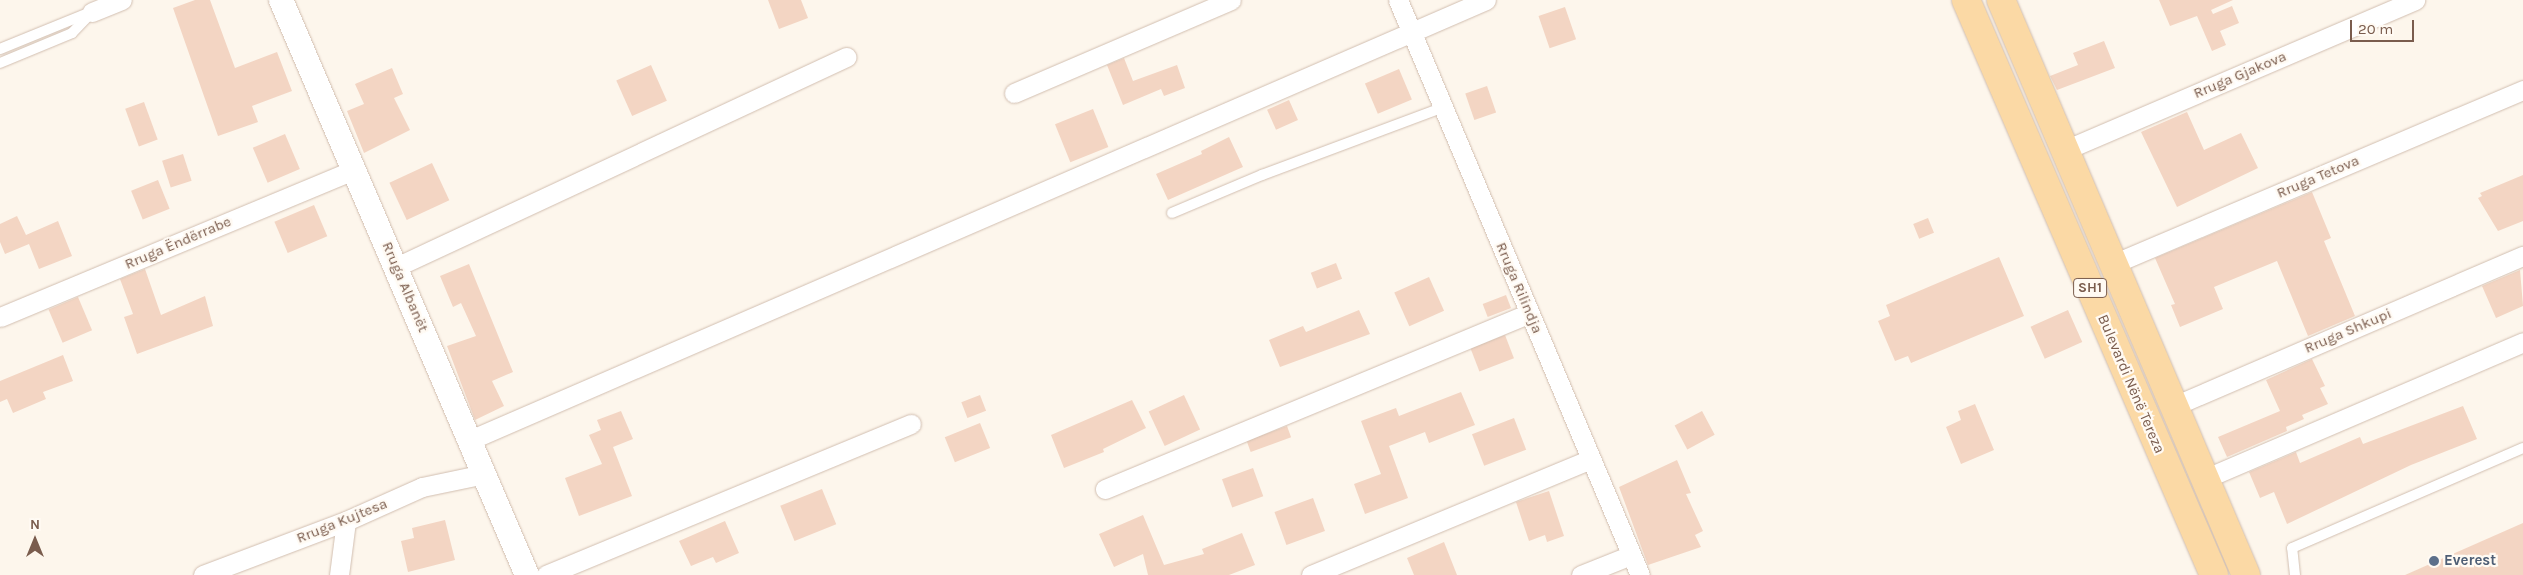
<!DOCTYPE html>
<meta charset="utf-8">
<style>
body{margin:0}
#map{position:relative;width:2523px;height:575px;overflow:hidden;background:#fdf6ec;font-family:Karla,sans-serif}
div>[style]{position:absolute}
.building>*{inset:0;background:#f3d5c3;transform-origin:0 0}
.roads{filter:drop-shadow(0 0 1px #d1beb0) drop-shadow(0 0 1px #d1beb0)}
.service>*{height:10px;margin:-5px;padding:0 5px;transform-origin:5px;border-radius:5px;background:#fff}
.minor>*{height:19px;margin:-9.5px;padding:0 9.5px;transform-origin:9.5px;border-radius:9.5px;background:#fff}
.tertiary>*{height:24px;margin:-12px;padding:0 12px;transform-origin:12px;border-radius:12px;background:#fff}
.primary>*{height:28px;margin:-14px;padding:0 14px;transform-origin:14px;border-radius:14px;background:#fbd9a5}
.dots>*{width:14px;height:14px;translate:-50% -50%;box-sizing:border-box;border:2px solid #fffaf3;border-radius:50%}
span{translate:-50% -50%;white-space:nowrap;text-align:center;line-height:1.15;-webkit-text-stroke:4.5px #fffaf3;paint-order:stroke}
.shield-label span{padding:1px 4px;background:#fffaf3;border:1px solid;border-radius:4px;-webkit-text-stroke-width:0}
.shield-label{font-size:14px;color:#7a5c4d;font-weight:700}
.street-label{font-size:15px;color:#7a5c4d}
.service-label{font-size:15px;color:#4e5e75;font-weight:700}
.left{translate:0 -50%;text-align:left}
.north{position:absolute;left:10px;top:515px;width:50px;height:50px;-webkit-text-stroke:4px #fffaf3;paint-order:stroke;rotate:0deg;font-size:14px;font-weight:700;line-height:20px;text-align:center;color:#7a5c4d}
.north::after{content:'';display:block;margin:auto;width:18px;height:22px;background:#7a5c4d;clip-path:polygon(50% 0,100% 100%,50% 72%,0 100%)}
.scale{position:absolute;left:2350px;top:20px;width:64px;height:22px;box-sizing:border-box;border:2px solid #7a5c4d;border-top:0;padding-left:6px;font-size:15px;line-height:18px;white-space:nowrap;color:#7a5c4d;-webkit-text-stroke:4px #fffaf3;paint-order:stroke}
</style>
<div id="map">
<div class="building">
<i style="clip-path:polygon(195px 0,210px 0,235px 68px,277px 52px,292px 91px,252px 106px,258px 122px,218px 136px,173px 8px)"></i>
<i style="clip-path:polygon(768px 0,801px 0,808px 18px,779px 29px)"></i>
<i style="clip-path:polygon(2159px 0,2233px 0,2211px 10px,2213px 14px,2232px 6px,2239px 23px,2220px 31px,2226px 45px,2212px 51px,2197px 16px,2170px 26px)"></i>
<i style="left:1565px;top:7px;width:34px;height:28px;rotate:71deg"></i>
<i style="clip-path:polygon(2104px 41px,2115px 68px,2057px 90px,2050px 76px,2078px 65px,2073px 53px)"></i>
<i style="clip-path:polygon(1124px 58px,1133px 81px,1177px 65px,1185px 88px,1164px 96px,1161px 89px,1123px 105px,1107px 65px)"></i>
<i style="left:651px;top:65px;width:39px;height:38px;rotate:66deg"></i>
<i style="clip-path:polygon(392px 68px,403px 94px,394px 98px,410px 130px,364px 153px,347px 111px,364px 104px,355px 84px)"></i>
<i style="left:1399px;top:69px;width:33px;height:37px;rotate:67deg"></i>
<i style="left:1487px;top:86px;width:28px;height:23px;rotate:71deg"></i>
<i style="left:1289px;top:100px;width:22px;height:24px;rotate:66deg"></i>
<i style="left:144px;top:102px;width:40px;height:20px;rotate:70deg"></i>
<i style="left:1093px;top:109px;width:41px;height:41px;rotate:68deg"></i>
<i style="clip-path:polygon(2187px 112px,2204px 150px,2241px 133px,2258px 168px,2177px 207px,2141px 132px)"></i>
<i style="left:285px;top:134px;width:38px;height:35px;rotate:67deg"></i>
<i style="clip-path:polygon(1229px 137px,1243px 167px,1168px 200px,1156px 174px,1202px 154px,1201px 151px)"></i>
<i style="left:183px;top:154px;width:28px;height:22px;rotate:72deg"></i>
<i style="left:432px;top:163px;width:41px;height:47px;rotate:65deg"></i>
<i style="clip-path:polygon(2523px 175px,2523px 221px,2498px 231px,2478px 198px,2482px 196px,2480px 193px)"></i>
<i style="left:158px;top:180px;width:31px;height:29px;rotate:68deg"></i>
<i style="clip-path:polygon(2312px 192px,2331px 238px,2324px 241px,2355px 316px,2308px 336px,2277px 261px,2214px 287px,2223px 309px,2180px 327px,2171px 305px,2175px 304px,2155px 258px)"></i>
<i style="left:314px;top:205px;width:34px;height:43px;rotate:67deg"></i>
<i style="clip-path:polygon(17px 216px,26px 235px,58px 221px,72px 256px,39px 269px,29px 244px,5px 254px,0 242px,0 224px)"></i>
<i style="left:1928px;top:218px;width:16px;height:16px;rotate:68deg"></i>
<i style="clip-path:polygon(1999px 257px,2024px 316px,1911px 363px,1908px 356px,1895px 361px,1878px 321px,1890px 316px,1886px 305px)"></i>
<i style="left:1336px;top:263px;width:17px;height:27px;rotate:69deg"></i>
<i style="clip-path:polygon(469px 264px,513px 372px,492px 381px,504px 406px,475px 420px,447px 346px,476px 336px,461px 303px,453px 307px,440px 276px)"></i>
<i style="clip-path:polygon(145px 269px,161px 315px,205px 296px,213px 326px,137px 354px,124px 317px,133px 314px,120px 279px)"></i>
<i style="clip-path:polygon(2520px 270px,2523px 306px,2496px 318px,2482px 286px)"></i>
<i style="left:1429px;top:277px;width:37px;height:38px;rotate:66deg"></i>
<i style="left:1506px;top:295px;width:14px;height:25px;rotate:69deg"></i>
<i style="left:78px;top:297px;width:36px;height:32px;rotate:67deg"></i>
<i style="clip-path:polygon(1359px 310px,1370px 334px,1280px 367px,1269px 340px,1303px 326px,1306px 332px)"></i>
<i style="left:2068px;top:310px;width:35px;height:41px;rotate:66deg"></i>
<i style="left:1505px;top:335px;width:25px;height:37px;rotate:69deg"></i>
<i style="clip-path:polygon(63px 355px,73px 381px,43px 392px,46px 399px,13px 413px,7px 399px,0 402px,0 381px)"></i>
<i style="clip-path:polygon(2312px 359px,2325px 386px,2320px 388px,2328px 404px,2302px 415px,2304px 419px,2286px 427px,2287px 431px,2227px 457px,2218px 437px,2280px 411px,2266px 380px)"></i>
<i style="clip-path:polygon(1461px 392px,1475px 425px,1429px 443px,1425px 432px,1389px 446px,1408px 498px,1365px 514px,1354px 484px,1381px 474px,1361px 421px,1396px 408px,1399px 416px)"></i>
<i style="left:980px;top:395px;width:17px;height:20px;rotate:69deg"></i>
<i style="left:1184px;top:395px;width:38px;height:39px;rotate:65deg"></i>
<i style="clip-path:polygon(1132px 400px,1146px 428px,1103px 449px,1104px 452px,1064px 468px,1051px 435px)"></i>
<i style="clip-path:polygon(1975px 404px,1994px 450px,1961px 464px,1946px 427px,1961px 420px,1958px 411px)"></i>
<i style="clip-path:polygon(2463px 406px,2477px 439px,2411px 465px,2287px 524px,2274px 492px,2260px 498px,2249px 472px,2296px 452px,2300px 463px,2360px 437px,2363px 444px)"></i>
<i style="clip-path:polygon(621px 411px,633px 439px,613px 447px,632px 496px,579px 516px,565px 478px,602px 464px,589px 435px,601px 430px,597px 420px)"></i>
<i style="left:1702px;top:411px;width:27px;height:31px;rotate:62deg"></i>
<i style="left:1514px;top:418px;width:34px;height:45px;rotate:69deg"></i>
<i style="left:980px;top:423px;width:27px;height:38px;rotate:68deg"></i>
<i style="left:1287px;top:426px;width:12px;height:43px;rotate:70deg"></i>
<i style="clip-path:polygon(1677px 460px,1691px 493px,1686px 494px,1703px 531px,1695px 535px,1701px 547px,1648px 565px,1619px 487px)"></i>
<i style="left:1253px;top:468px;width:30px;height:33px;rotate:70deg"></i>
<i style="left:822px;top:489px;width:38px;height:45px;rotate:68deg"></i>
<i style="clip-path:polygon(1549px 491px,1564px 536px,1547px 542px,1545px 535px,1529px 541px,1516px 502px)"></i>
<i style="left:1313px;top:498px;width:35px;height:41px;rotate:70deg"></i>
<i style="clip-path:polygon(1143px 515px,1164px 565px,1204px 554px,1202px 549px,1242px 533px,1255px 565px,1229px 575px,1148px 575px,1143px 554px,1114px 567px,1099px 534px)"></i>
<i style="clip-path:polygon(445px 520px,455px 560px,408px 572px,401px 541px,414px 538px,412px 528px)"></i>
<i style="clip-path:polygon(725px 521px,739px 553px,716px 563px,713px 557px,691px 566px,679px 541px)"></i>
<i style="clip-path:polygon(2523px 523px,2523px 575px,2405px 575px)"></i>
<i style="clip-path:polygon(1444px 542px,1457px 575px,1414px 575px,1407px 558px)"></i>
</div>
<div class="roads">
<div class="service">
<i style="left:0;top:49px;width:95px;rotate:-22.2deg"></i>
<i style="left:0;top:63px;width:78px;rotate:-22.6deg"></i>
<i style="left:72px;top:33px;width:29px;rotate:-46deg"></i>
<i style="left:1172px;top:213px;width:98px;rotate:-22.9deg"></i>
<i style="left:1262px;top:175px;width:194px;rotate:-20.5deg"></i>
<i style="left:2295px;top:575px;width:27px;rotate:-96deg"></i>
<i style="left:2292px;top:548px;width:252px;rotate:-23.4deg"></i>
</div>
<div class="minor">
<i style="left:1398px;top:0;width:624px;rotate:67.18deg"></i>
<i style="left:92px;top:12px;width:32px;rotate:-22deg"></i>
<i style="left:1014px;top:93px;width:236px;rotate:-23.2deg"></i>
<i style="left:2065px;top:150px;width:381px;rotate:-23.2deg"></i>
<i style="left:2113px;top:264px;width:445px;rotate:-23deg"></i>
<i style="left:396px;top:267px;width:497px;rotate:-25deg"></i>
<i style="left:0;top:317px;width:385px;rotate:-22.6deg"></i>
<i style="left:2174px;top:406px;width:380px;rotate:-23.3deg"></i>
<i style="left:470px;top:440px;width:1107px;rotate:-23.42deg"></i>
<i style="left:2204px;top:479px;width:347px;rotate:-23.2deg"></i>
<i style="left:1105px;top:489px;width:459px;rotate:-22.5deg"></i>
<i style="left:203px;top:575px;width:153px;rotate:-20.7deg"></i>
<i style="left:346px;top:521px;width:83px;rotate:-24.1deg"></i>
<i style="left:422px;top:487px;width:63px;rotate:-11.8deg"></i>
<i style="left:339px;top:575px;width:54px;rotate:-82.6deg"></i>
<i style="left:546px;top:575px;width:395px;rotate:-22.5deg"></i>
<i style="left:1311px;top:575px;width:303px;rotate:-22.5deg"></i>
<i style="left:1581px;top:575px;width:54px;rotate:-21.8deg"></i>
</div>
<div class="tertiary">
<i style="left:281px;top:0;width:625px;rotate:66.84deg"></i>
</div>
<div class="primary">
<i style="left:1966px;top:0;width:626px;rotate:66.67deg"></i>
<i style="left:2001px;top:0;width:625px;rotate:66.92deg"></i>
</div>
</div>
<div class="dots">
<i style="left:2434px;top:561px;background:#5c6f8a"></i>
</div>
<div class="shield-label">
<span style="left:2090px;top:288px">SH1</span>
</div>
<div class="street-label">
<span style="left:2240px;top:75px;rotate:-23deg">Rruga Gjakova</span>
<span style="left:2318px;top:177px;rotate:-23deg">Rruga Tetova</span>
<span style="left:178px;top:243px;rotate:-23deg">Rruga Ëndërrabe</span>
<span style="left:405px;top:287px;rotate:67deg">Rruga Albanët</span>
<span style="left:1519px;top:288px;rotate:67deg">Rruga Rilindja</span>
<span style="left:2348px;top:331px;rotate:-23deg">Rruga Shkupi</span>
<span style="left:2131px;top:384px;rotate:67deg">Bulevardi Nënë Tereza</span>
<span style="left:342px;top:521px;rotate:-22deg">Rruga Kujtesa</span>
</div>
<div class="service-label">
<span class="left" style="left:2444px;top:561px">Everest</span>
</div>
<div class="north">N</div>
<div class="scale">20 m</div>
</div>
